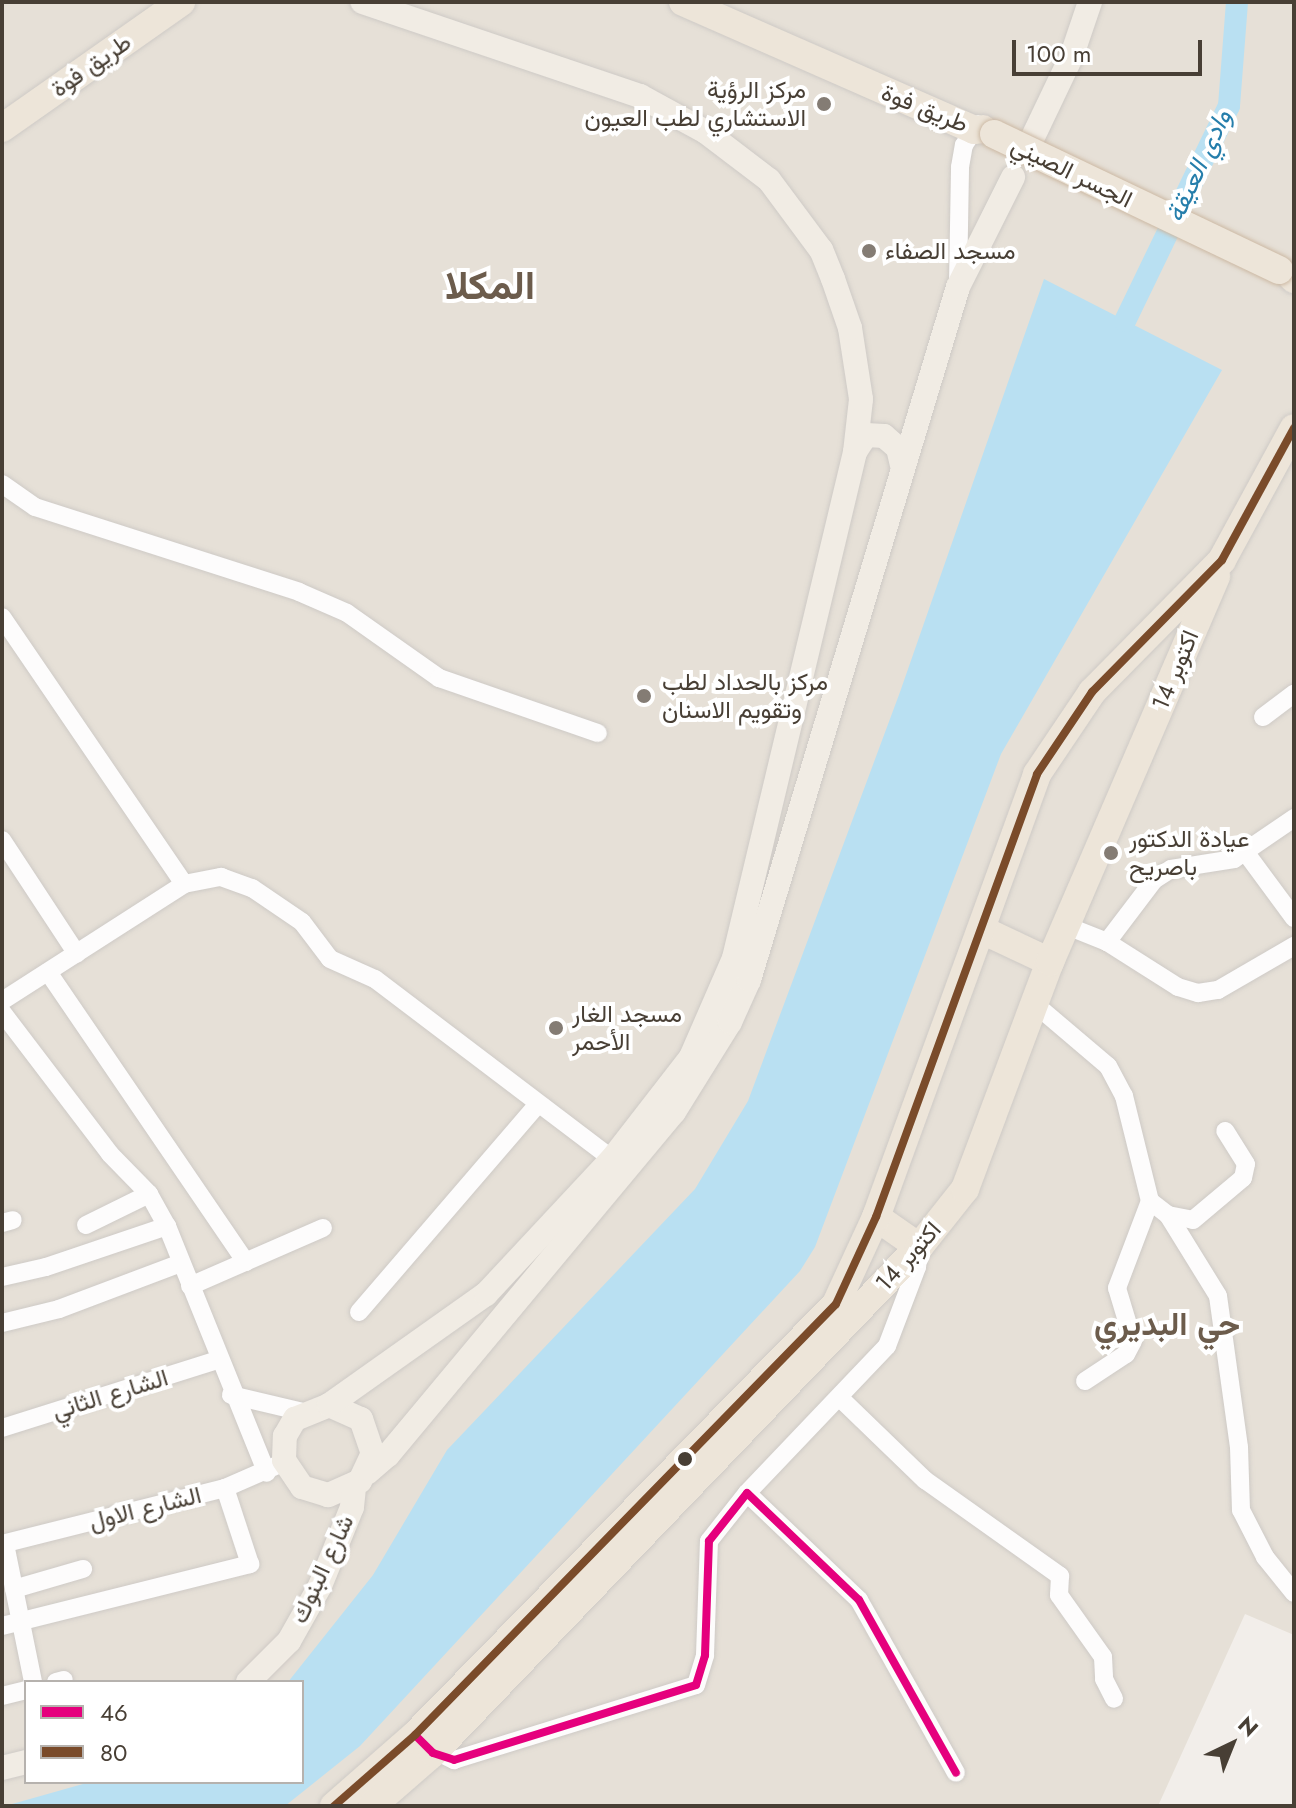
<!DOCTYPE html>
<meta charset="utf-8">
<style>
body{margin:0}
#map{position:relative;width:1296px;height:1808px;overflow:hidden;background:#f2eeea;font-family:Jost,Vazirmatn,sans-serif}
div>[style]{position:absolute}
.residential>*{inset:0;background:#e6e0d7}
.water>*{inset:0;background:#b9e0f2}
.river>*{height:22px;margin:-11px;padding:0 11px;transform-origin:11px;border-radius:11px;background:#b9e0f2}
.roads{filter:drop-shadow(0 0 2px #cecac6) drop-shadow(0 0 2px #cecac6)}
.minor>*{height:18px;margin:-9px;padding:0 9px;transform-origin:9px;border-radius:9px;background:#fdfcfc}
.major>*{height:24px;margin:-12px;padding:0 12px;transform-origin:12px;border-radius:12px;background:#f1ece4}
.highway>*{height:28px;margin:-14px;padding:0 14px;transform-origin:14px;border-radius:14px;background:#ede5d9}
.bridges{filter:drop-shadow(0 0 2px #ccb9a4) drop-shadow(0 0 2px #ccb9a4)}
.highway-bridge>*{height:28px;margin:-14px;padding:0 14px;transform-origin:14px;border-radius:14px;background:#ede5d9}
.bus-1>*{height:8px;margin:-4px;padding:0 4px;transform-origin:4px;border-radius:4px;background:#e5007d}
.bus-2>*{height:8px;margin:-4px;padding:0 4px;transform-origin:4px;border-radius:4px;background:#7a4b2a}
.dots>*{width:22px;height:22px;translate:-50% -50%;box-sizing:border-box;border:4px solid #fff;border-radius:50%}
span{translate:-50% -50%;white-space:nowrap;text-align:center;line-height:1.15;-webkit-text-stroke:8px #fff;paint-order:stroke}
.street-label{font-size:24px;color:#483f35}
.poi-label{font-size:24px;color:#483f35}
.right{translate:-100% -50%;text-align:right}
.left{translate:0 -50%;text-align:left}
.water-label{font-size:26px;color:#257eab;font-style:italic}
.district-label{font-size:32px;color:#6c5c4c;font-weight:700}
.town-label{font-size:40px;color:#6c5c4c;font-weight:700}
.frame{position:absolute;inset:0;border:4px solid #483f35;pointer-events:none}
.legend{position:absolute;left:24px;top:1680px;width:280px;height:104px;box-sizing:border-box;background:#fff;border:2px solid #b6b2ae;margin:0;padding:10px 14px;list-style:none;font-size:24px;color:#483f35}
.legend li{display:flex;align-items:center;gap:16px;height:40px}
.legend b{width:40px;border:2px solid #b6b2ae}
.north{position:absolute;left:1192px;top:1704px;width:80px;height:80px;-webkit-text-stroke:6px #fff;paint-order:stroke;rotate:43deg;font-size:22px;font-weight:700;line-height:32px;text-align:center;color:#483f35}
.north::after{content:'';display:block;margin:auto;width:28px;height:36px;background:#483f35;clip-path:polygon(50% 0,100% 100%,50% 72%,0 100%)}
.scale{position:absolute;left:1012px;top:40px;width:190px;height:36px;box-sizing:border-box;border:4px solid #483f35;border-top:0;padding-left:10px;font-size:24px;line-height:28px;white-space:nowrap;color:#483f35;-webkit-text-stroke:6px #fff;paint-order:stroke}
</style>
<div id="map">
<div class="residential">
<i style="clip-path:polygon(evenodd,2px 2px,1294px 2px,1294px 1635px,1245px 1614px,1158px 1806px,2px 1806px,2px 2px,26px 1682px,302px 1682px,302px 1782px,26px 1782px,26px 1682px)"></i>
</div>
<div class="water">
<i style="clip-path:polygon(1044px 279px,1222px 370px,1001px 754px,815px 1247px,800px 1271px,360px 1746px,285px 1806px,5px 1806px,90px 1782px,302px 1782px,302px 1682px,288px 1682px,373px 1575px,447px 1450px,695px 1189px,748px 1101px,900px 692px)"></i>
</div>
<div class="river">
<i style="left:1125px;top:321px;width:239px;rotate:-64.2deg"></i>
<i style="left:1229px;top:106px;width:104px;rotate:-85.6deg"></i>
</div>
<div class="roads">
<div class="minor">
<i style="left:958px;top:284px;width:117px;rotate:-89deg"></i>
<i style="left:960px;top:167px;width:22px;rotate:-80deg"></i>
<i style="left:964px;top:145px;width:25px;rotate:-56deg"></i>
<i style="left:2px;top:484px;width:40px;rotate:34.9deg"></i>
<i style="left:35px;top:507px;width:277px;rotate:17.8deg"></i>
<i style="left:299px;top:592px;width:52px;rotate:23.6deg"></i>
<i style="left:347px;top:613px;width:113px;rotate:35.2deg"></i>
<i style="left:439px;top:678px;width:168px;rotate:19.1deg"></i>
<i style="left:2px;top:617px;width:323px;rotate:55.7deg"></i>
<i style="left:1263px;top:717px;width:39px;rotate:-37deg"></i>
<i style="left:2px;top:840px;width:136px;rotate:56.7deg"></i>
<i style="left:1246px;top:853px;width:81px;rotate:53.6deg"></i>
<i style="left:1067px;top:926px;width:43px;rotate:21.8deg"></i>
<i style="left:1107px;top:942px;width:84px;rotate:32.4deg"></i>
<i style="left:1178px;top:987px;width:21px;rotate:17deg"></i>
<i style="left:1198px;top:993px;width:20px;rotate:-9deg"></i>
<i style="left:1218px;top:990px;width:88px;rotate:-30.1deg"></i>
<i style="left:1107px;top:942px;width:78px;rotate:-52.8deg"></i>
<i style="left:1154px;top:880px;width:20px;rotate:-33deg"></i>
<i style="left:1171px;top:869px;width:64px;rotate:-9deg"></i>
<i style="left:1234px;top:859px;width:73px;rotate:-34.3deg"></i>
<i style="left:48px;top:972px;width:351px;rotate:55.7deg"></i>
<i style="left:2px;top:1001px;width:216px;rotate:-32.7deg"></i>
<i style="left:184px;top:884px;width:38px;rotate:-11deg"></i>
<i style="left:221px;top:877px;width:33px;rotate:20deg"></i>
<i style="left:252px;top:888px;width:60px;rotate:34.2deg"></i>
<i style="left:302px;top:922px;width:46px;rotate:52.9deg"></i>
<i style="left:330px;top:959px;width:49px;rotate:24deg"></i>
<i style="left:375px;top:979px;width:298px;rotate:37.2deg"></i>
<i style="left:1036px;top:1005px;width:94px;rotate:40.3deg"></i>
<i style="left:1108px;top:1066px;width:34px;rotate:62deg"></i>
<i style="left:1124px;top:1096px;width:108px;rotate:76.1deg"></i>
<i style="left:1150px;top:1201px;width:93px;rotate:110.8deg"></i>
<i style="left:1117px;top:1288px;width:55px;rotate:73.2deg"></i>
<i style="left:1133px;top:1341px;width:15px;rotate:118deg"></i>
<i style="left:1126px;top:1354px;width:49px;rotate:146.6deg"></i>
<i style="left:2px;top:1012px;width:178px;rotate:52.7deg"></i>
<i style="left:110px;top:1154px;width:56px;rotate:45.7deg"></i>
<i style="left:149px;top:1194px;width:37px;rotate:61deg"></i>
<i style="left:167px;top:1226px;width:266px;rotate:68deg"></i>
<i style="left:1150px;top:1201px;width:23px;rotate:38deg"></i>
<i style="left:1168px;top:1215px;width:95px;rotate:58.3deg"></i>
<i style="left:1218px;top:1296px;width:152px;rotate:82.1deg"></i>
<i style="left:1239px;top:1447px;width:63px;rotate:88.2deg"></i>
<i style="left:1241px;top:1510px;width:53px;rotate:62.9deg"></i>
<i style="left:1265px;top:1557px;width:46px;rotate:51.1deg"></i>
<i style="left:1168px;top:1215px;width:25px;rotate:11deg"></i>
<i style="left:1193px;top:1220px;width:65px;rotate:-40deg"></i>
<i style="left:1243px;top:1178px;width:14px;rotate:-78deg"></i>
<i style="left:1246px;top:1164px;width:39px;rotate:-122deg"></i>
<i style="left:2px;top:1223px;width:11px;rotate:-15deg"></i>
<i style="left:86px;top:1225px;width:70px;rotate:-26.2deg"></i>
<i style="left:2px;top:1277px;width:45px;rotate:-12.8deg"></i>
<i style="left:46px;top:1267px;width:128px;rotate:-18.7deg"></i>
<i style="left:190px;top:1286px;width:145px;rotate:-23.6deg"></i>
<i style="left:359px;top:1312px;width:273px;rotate:-49.3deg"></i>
<i style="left:2px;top:1323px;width:59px;rotate:-13.8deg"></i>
<i style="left:59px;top:1309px;width:130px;rotate:-20.7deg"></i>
<i style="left:231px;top:1395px;width:74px;rotate:13.3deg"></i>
<i style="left:840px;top:1398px;width:118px;rotate:44deg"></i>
<i style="left:925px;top:1480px;width:166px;rotate:35.4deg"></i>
<i style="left:1060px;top:1576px;width:19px;rotate:93deg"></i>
<i style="left:1059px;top:1595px;width:76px;rotate:54.6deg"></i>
<i style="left:1103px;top:1657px;width:22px;rotate:87deg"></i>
<i style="left:1104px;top:1679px;width:22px;rotate:63deg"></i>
<i style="left:2px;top:1428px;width:226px;rotate:-17.5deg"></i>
<i style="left:747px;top:1493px;width:203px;rotate:-46.4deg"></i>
<i style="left:887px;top:1346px;width:85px;rotate:-69.2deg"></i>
<i style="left:917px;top:1267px;width:20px;rotate:-84deg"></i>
<i style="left:2px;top:1544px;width:230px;rotate:-14.1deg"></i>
<i style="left:225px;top:1488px;width:55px;rotate:-23.7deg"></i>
<i style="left:5px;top:1544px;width:141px;rotate:78.5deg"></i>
<i style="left:14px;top:1589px;width:72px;rotate:-16.2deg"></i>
<i style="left:2px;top:1626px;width:256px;rotate:-14deg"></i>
<i style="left:250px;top:1564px;width:80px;rotate:-108.2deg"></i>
<i style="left:56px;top:1682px;width:8px;rotate:-14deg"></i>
<i style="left:2px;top:1696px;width:25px;rotate:-14deg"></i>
<i style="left:429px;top:1748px;width:28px;rotate:26deg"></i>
<i style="left:454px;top:1760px;width:253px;rotate:-17.2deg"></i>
<i style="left:696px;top:1685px;width:31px;rotate:-73deg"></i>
<i style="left:705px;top:1655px;width:114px;rotate:-88deg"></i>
<i style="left:709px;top:1541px;width:61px;rotate:-51.6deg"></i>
<i style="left:747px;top:1493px;width:155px;rotate:43.7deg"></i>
<i style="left:859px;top:1600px;width:198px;rotate:60.7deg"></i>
</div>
<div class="major">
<i style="left:1032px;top:139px;width:93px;rotate:-64.5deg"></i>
<i style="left:1072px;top:55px;width:56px;rotate:-71.2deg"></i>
<i style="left:855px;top:452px;width:20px;rotate:-57deg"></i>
<i style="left:866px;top:435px;width:18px;rotate:3deg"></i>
<i style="left:884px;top:436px;width:18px;rotate:41deg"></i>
<i style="left:898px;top:448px;width:18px;rotate:77deg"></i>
<i style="left:329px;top:1405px;width:35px;rotate:24deg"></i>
<i style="left:361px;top:1419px;width:36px;rotate:71deg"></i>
<i style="left:373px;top:1453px;width:31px;rotate:115deg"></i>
<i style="left:360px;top:1481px;width:35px;rotate:156deg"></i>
<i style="left:328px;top:1495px;width:27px;rotate:-163deg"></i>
<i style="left:302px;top:1487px;width:32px;rotate:-124deg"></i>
<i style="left:284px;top:1460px;width:24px;rotate:-88deg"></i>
<i style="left:285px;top:1436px;width:20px;rotate:-60deg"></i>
<i style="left:295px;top:1419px;width:37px;rotate:-22deg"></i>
<i style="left:329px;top:1405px;width:192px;rotate:-35.3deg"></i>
<i style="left:486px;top:1294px;width:185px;rotate:-47deg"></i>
<i style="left:612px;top:1159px;width:129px;rotate:-52.2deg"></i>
<i style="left:691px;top:1057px;width:108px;rotate:-66.5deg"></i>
<i style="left:734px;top:958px;width:520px;rotate:-76.55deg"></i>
<i style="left:855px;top:452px;width:53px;rotate:-83.5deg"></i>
<i style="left:861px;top:399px;width:72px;rotate:-98.8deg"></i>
<i style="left:850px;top:328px;width:52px;rotate:-109.1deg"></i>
<i style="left:833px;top:279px;width:31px;rotate:-112deg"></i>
<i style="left:821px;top:250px;width:87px;rotate:-126.6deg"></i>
<i style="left:769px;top:180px;width:79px;rotate:-142.7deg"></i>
<i style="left:706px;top:132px;width:75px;rotate:-151.4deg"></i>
<i style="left:640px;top:96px;width:293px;rotate:-161.3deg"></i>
<i style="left:367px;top:1473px;width:28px;rotate:-41deg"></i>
<i style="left:388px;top:1455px;width:447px;rotate:-50.2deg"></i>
<i style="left:674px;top:1112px;width:106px;rotate:-58.1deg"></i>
<i style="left:730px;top:1022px;width:46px;rotate:-65.7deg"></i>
<i style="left:749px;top:980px;width:724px;rotate:-73.22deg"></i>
<i style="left:958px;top:287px;width:123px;rotate:-63.4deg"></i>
<i style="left:248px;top:1682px;width:58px;rotate:-45deg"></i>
<i style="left:289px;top:1641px;width:63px;rotate:-60.6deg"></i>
<i style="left:320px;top:1586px;width:85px;rotate:-67.9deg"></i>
<i style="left:352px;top:1507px;width:20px;rotate:-84deg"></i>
<i style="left:2px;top:1768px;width:25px;rotate:-14deg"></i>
</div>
<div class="highway">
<i style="left:683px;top:2px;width:318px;rotate:23.7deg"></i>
<i style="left:974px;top:130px;width:9px;rotate:-6deg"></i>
<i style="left:2px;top:128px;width:219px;rotate:-35.1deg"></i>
<i style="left:1292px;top:277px;width:3px;rotate:45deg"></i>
<i style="left:982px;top:930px;width:75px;rotate:25.2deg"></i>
<i style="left:876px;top:1217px;width:52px;rotate:34.9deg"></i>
<i style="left:334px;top:1806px;width:108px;rotate:-41.2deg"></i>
<i style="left:415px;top:1735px;width:602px;rotate:-45.67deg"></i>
<i style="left:836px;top:1304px;width:96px;rotate:-65.3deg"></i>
<i style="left:876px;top:1217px;width:471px;rotate:-70deg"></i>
<i style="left:1037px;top:774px;width:99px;rotate:-56.1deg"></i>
<i style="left:1092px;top:692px;width:185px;rotate:-45.4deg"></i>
<i style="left:1222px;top:560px;width:150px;rotate:-61.4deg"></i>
<i style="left:372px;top:1806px;width:81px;rotate:-41deg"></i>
<i style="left:433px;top:1753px;width:702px;rotate:-46.16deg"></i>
<i style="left:919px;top:1247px;width:74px;rotate:-51.6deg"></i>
<i style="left:965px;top:1189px;width:242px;rotate:-69.5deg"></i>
<i style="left:1050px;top:962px;width:420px;rotate:-66.7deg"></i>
</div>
</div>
<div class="bridges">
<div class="highway-bridge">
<i style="left:994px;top:134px;width:316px;rotate:25.5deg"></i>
</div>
</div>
<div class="bus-1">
<i style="left:415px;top:1735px;width:25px;rotate:45deg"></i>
<i style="left:433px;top:1753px;width:22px;rotate:18deg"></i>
<i style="left:454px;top:1760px;width:253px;rotate:-17.2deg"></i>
<i style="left:696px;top:1685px;width:31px;rotate:-73deg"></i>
<i style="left:705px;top:1655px;width:114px;rotate:-88deg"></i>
<i style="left:709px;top:1541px;width:61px;rotate:-51.6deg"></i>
<i style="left:747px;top:1493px;width:155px;rotate:43.7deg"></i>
<i style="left:859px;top:1600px;width:198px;rotate:60.7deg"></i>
</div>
<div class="bus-2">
<i style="left:334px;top:1806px;width:108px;rotate:-41.2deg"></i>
<i style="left:415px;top:1735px;width:602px;rotate:-45.67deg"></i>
<i style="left:836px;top:1304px;width:96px;rotate:-65.3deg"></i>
<i style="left:876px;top:1217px;width:471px;rotate:-70deg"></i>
<i style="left:1037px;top:774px;width:99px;rotate:-56.1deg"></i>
<i style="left:1092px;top:692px;width:185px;rotate:-45.4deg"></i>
<i style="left:1222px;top:560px;width:150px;rotate:-61.4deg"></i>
</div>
<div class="dots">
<i style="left:824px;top:104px;background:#847c74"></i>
<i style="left:869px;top:251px;background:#847c74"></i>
<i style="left:644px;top:696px;background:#847c74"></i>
<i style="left:1111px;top:853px;background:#847c74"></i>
<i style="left:556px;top:1028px;background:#847c74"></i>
<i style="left:685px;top:1459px;background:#483f35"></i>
</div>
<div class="street-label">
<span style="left:91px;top:65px;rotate:-35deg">طريق فوة</span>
<span style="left:925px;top:108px;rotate:22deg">طريق فوة</span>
<span style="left:1072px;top:172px;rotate:26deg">الجسر الصيني</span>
<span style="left:1175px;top:670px;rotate:-67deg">14 اكتوبر</span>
<span style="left:908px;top:1256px;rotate:-48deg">14 اكتوبر</span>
<span style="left:110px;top:1394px;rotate:-17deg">الشارع الثاني</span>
<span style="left:145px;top:1508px;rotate:-14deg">الشارع الاول</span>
<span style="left:322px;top:1569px;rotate:-65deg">شارع البنوك</span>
</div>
<div class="poi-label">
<span class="right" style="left:806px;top:104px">مركز الرؤية<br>الاستشاري لطب العيون</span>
<span class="left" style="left:885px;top:251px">مسجد الصفاء</span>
<span class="left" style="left:662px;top:696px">مركز بالحداد لطب<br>وتقويم الاسنان</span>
<span class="left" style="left:1129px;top:853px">عيادة الدكتور<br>باصريح</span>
<span class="left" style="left:572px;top:1028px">مسجد الغار<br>الأحمر</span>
</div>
<div class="water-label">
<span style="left:1199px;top:166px;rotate:-65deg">وادي العيقة</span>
</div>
<div class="district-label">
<span style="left:1167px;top:1324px">حي البديري</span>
</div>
<div class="town-label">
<span style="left:490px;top:285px">المكلا</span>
</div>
<div class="frame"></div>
<ul class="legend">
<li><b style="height:10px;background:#e5007d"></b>46</li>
<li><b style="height:10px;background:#7a4b2a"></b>80</li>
</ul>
<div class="north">N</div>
<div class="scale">100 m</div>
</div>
